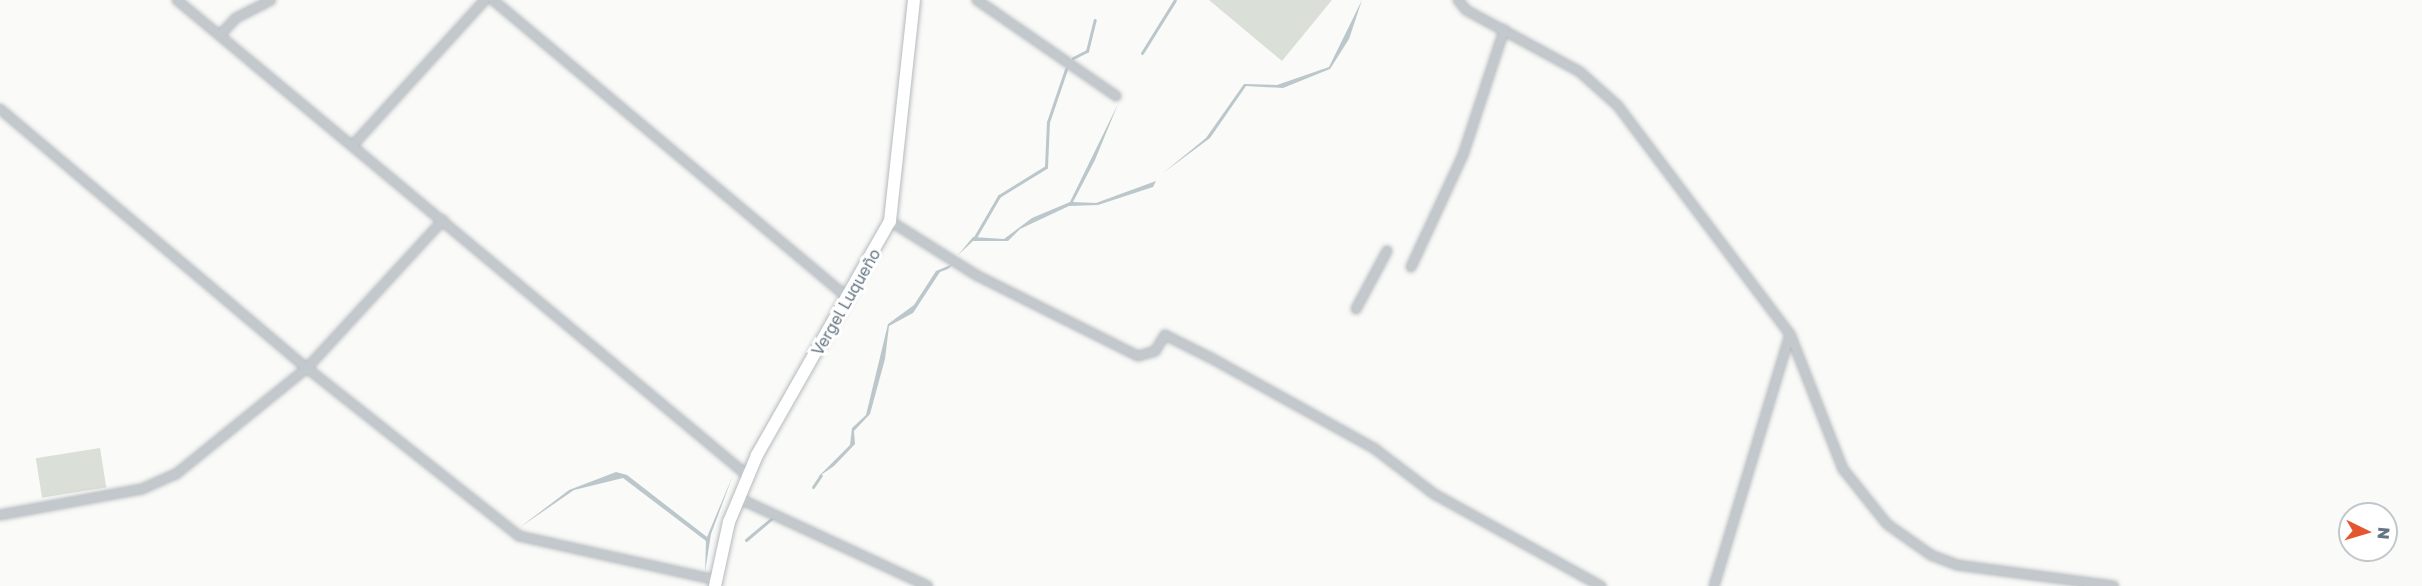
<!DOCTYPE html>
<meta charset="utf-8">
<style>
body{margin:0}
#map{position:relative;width:2422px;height:586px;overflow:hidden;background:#fafaf8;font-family:"Golos Text",sans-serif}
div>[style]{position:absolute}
.green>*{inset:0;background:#dadfd7;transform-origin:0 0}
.water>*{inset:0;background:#bbc7cb}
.stream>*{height:3px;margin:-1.5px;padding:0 1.5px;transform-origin:1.5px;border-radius:1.5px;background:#bbc7cb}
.roads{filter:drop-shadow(0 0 2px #b5babe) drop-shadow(0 0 2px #b5babe)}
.minor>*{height:8px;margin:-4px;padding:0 4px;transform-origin:4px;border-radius:4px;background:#c3c8cc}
.primary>*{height:12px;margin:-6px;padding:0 6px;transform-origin:6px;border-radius:6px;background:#fff}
span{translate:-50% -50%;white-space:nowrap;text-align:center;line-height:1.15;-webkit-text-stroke:6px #fff;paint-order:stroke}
.street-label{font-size:16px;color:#657683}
.north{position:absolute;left:2338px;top:502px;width:60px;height:60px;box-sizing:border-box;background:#fff;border:2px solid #c1c8cd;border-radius:50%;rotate:95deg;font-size:16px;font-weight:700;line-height:24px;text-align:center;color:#657683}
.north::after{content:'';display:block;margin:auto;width:21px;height:27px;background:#e4572e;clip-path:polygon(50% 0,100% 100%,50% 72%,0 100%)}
</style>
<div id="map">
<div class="green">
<i style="clip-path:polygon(1209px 0,1332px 0,1282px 61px)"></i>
<i style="left:100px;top:448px;width:40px;height:65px;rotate:81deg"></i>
</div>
<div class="water">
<i style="clip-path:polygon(1362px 0,1349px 39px,1330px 69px,1283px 88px,1246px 86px,1210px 138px,1163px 173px,1206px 138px,1244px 84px,1277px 85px,1329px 67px)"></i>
<i style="clip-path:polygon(1118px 104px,1095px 160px,1073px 202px,1096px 203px,1156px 181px,1153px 187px,1098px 205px,1069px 206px,1020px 229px,1008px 241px,973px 241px,958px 255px,973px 237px,1004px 239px,1032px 218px,1070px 202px)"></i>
<i style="clip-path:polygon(953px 264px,948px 269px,940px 272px,913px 313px,889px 326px,885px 359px,870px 414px,854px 431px,855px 444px,834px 466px,818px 477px,850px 445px,852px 428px,866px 415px,888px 324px,914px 305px,936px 271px)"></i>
<i style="clip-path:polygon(616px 472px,627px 475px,707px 537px,733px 475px,711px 534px,705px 572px,706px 541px,623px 478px,574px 490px,519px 528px,569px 490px)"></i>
</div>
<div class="stream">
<i style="left:1142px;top:53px;width:62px;rotate:-58.1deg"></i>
<i style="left:1073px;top:58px;width:16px;rotate:-27deg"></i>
<i style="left:1087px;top:51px;width:32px;rotate:-76deg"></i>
<i style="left:974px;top:239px;width:50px;rotate:-59.8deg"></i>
<i style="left:999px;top:196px;width:55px;rotate:-31.7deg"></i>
<i style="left:1046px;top:167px;width:45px;rotate:-87.5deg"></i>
<i style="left:1048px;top:122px;width:56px;rotate:-71.2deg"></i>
<i style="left:813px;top:487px;width:14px;rotate:-56deg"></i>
<i style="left:746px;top:540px;width:34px;rotate:-40deg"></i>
</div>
<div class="roads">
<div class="minor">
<i style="left:177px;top:0;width:742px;rotate:39.81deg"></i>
<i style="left:493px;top:0;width:465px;rotate:40deg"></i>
<i style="left:977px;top:0;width:169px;rotate:34.6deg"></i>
<i style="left:1458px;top:0;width:13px;rotate:51deg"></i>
<i style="left:1466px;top:10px;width:130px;rotate:28.5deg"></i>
<i style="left:1580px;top:72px;width:51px;rotate:41.8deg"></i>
<i style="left:1618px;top:106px;width:286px;rotate:53deg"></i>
<i style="left:1790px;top:334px;width:145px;rotate:68.6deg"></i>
<i style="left:1843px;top:469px;width:70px;rotate:51.3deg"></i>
<i style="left:1887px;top:524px;width:54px;rotate:35.2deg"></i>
<i style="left:1931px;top:555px;width:28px;rotate:21deg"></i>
<i style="left:1957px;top:565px;width:158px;rotate:7.6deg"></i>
<i style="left:221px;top:34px;width:22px;rotate:-47deg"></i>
<i style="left:236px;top:18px;width:39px;rotate:-27deg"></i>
<i style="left:0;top:109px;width:402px;rotate:40.2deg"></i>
<i style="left:307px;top:368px;width:270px;rotate:38.4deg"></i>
<i style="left:519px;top:536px;width:202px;rotate:12.6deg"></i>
<i style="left:353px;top:145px;width:196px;rotate:-47.7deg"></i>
<i style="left:890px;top:221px;width:102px;rotate:32.1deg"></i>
<i style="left:976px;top:275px;width:181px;rotate:26.6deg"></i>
<i style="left:1138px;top:356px;width:18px;rotate:-16deg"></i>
<i style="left:1155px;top:351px;width:19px;rotate:-58deg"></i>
<i style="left:1165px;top:335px;width:51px;rotate:26.6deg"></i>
<i style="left:1211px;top:358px;width:188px;rotate:29deg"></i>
<i style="left:1375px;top:449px;width:74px;rotate:37.3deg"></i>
<i style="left:1434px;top:494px;width:191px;rotate:28.9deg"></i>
<i style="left:1411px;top:267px;width:123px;rotate:-65.1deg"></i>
<i style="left:1463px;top:155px;width:132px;rotate:-71.8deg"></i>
<i style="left:1356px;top:309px;width:66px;rotate:-61.9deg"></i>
<i style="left:738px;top:498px;width:209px;rotate:24.9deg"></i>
<i style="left:0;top:515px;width:144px;rotate:-10.4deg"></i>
<i style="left:142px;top:489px;width:37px;rotate:-24deg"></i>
<i style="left:176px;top:474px;width:169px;rotate:-39deg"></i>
<i style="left:307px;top:368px;width:201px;rotate:-47.4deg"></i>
<i style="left:1714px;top:586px;width:263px;rotate:-73.2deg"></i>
</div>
<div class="primary">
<i style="left:715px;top:586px;width:66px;rotate:-77.7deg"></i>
<i style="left:729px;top:522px;width:73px;rotate:-67.3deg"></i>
<i style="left:757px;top:455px;width:269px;rotate:-60.4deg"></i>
<i style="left:890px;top:221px;width:222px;rotate:-83.8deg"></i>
</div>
</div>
<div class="street-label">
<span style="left:846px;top:302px;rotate:-60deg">Vergel Luqueño</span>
</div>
<div class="north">N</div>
</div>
